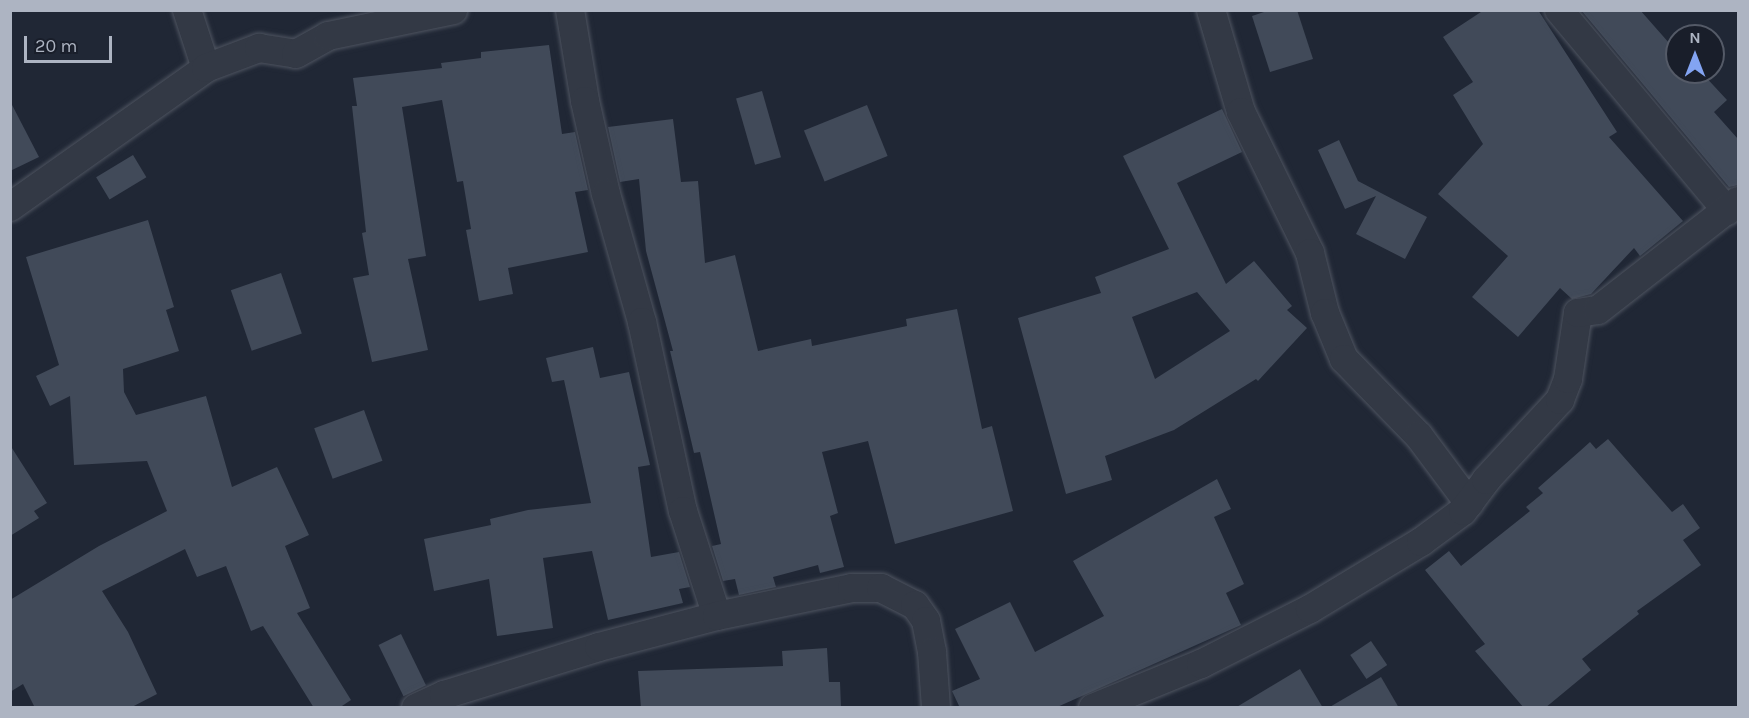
<!DOCTYPE html>
<style>
body{margin:0}
#map{position:relative;width:1749px;height:718px;overflow:hidden;background:#202735;font-family:Karla,sans-serif}
div>[style]{position:absolute}
.building>*{inset:0;background:#414a59;transform-origin:0 0}
.roads{filter:drop-shadow(0 0 2px #4e5460) drop-shadow(0 0 2px #4e5460)}
.minor>*{height:28px;margin:-14px;padding:0 14px;transform-origin:14px;border-radius:14px;background:#333945}
span{translate:-50% -50%;white-space:nowrap;text-align:center;line-height:1.15;-webkit-text-stroke:5px #191e2a;paint-order:stroke}
.frame{position:absolute;inset:0;border:12px solid #adb4c2;pointer-events:none}
.north{position:absolute;left:1665px;top:24px;width:60px;height:60px;box-sizing:border-box;background:#191e2a;border:2px solid #545a67;border-radius:50%;rotate:0deg;font-size:16px;font-weight:700;line-height:24px;text-align:center;color:#adb4c2}
.north::after{content:'';display:block;margin:auto;width:21px;height:27px;background:#83a4f2;clip-path:polygon(50% 0,100% 100%,50% 72%,0 100%)}
.scale{position:absolute;left:24px;top:36px;width:88px;height:27px;box-sizing:border-box;border:3px solid #adb4c2;border-top:0;padding-left:8px;font-size:18px;line-height:21px;white-space:nowrap;color:#adb4c2;-webkit-text-stroke:4px #191e2a;paint-order:stroke}
</style>
<div id="map">
<div class="building">
<i style="clip-path:polygon(1270px 10px,1297px 10px,1313px 59px,1270px 72px,1252px 16px)"></i>
<i style="clip-path:polygon(1484px 10px,1538px 10px,1617px 132px,1609px 137px,1683px 221px,1640px 256px,1634px 248px,1591px 294px,1572px 299px,1560px 288px,1518px 337px,1472px 297px,1508px 256px,1438px 194px,1483px 144px,1453px 95px,1473px 82px,1443px 37px)"></i>
<i style="clip-path:polygon(1581px 10px,1640px 10px,1677px 52px,1677px 72px,1701px 72px,1727px 100px,1714px 112px,1738px 139px,1738px 185px,1729px 187px)"></i>
<i style="clip-path:polygon(549px 45px,562px 134px,575px 132px,588px 190px,575px 192px,588px 252px,508px 268px,513px 294px,479px 301px,466px 230px,471px 229px,463px 181px,457px 182px,442px 100px,402px 107px,426px 256px,408px 259px,428px 350px,372px 362px,353px 278px,369px 275px,362px 233px,366px 232px,352px 106px,357px 106px,353px 78px,442px 68px,441px 63px,481px 58px,481px 52px)"></i>
<i style="left:762px;top:91px;width:69px;height:27px;rotate:74deg"></i>
<i style="clip-path:polygon(10px 101px,39px 157px,10px 171px)"></i>
<i style="left:867px;top:105px;width:55px;height:68px;rotate:68deg"></i>
<i style="clip-path:polygon(evenodd,1222px 109px,1242px 152px,1177px 183px,1226px 284px,1254px 261px,1292px 306px,1287px 310px,1307px 328px,1258px 381px,1256px 379px,1174px 430px,1105px 456px,1112px 480px,1066px 494px,1018px 318px,1101px 293px,1095px 277px,1169px 249px,1123px 156px,1222px 109px,1197px 292px,1230px 331px,1155px 379px,1132px 317px,1197px 292px)"></i>
<i style="clip-path:polygon(673px 119px,681px 182px,698px 181px,705px 263px,735px 255px,758px 351px,811px 339px,812px 346px,907px 326px,906px 319px,957px 309px,982px 429px,992px 426px,1013px 511px,895px 544px,868px 441px,822px 452px,838px 513px,830px 516px,844px 567px,820px 573px,818px 565px,773px 577px,776px 587px,739px 595px,735px 579px,723px 581px,712px 546px,721px 544px,700px 452px,694px 453px,670px 351px,673px 351px,646px 251px,639px 179px,620px 182px,608px 127px)"></i>
<i style="clip-path:polygon(1339px 140px,1358px 181px,1427px 217px,1405px 259px,1356px 234px,1376px 196px,1345px 209px,1318px 150px)"></i>
<i style="left:133px;top:155px;width:26px;height:43px;rotate:59deg"></i>
<i style="clip-path:polygon(148px 220px,174px 307px,166px 310px,179px 351px,123px 369px,124px 392px,136px 415px,206px 396px,232px 487px,277px 467px,309px 535px,285px 546px,310px 608px,297px 613px,351px 700px,339px 708px,314px 708px,263px 626px,251px 631px,226px 566px,197px 577px,185px 549px,102px 591px,128px 632px,157px 694px,130px 708px,35px 708px,23px 684px,10px 692px,10px 600px,99px 546px,167px 511px,147px 461px,74px 465px,70px 396px,50px 406px,36px 376px,59px 365px,26px 257px)"></i>
<i style="left:281px;top:273px;width:64px;height:53px;rotate:71deg"></i>
<i style="clip-path:polygon(593px 347px,600px 378px,629px 372px,650px 465px,638px 467px,651px 557px,679px 552px,690px 587px,679px 589px,683px 603px,608px 620px,592px 551px,543px 558px,553px 628px,497px 636px,489px 579px,434px 591px,424px 539px,491px 525px,490px 519px,528px 510px,591px 503px,564px 380px,552px 382px,546px 358px)"></i>
<i style="left:364px;top:410px;width:54px;height:53px;rotate:70deg"></i>
<i style="clip-path:polygon(1608px 439px,1672px 512px,1683px 504px,1700px 528px,1683px 540px,1701px 565px,1637px 611px,1639px 614px,1582px 659px,1591px 670px,1545px 708px,1524px 708px,1475px 651px,1485px 644px,1425px 570px,1449px 551px,1461px 566px,1530px 511px,1526px 507px,1543px 493px,1538px 488px,1580px 451px,1590px 442px,1596px 449px)"></i>
<i style="clip-path:polygon(10px 445px,47px 503px,34px 511px,39px 518px,10px 536px)"></i>
<i style="clip-path:polygon(1217px 479px,1231px 509px,1214px 517px,1244px 584px,1226px 593px,1241px 625px,1055px 708px,960px 708px,952px 691px,980px 679px,955px 629px,1010px 602px,1035px 652px,1104px 616px,1073px 561px)"></i>
<i style="left:401px;top:634px;width:57px;height:25px;rotate:64deg"></i>
<i style="left:1371px;top:641px;width:29px;height:25px;rotate:56deg"></i>
<i style="clip-path:polygon(827px 648px,829px 682px,840px 682px,841px 707px,641px 708px,638px 671px,783px 666px,782px 651px)"></i>
<i style="clip-path:polygon(1300px 669px,1323px 708px,1235px 708px)"></i>
<i style="clip-path:polygon(1381px 677px,1399px 708px,1328px 708px)"></i>
</div>
<div class="roads">
<div class="minor">
<i style="left:187px;top:10px;width:61px;rotate:71.9deg"></i>
<i style="left:570px;top:10px;width:92px;rotate:80.6deg"></i>
<i style="left:585px;top:101px;width:95px;rotate:77.3deg"></i>
<i style="left:606px;top:194px;width:133px;rotate:74.3deg"></i>
<i style="left:642px;top:322px;width:193px;rotate:77.8deg"></i>
<i style="left:683px;top:511px;width:110px;rotate:72.1deg"></i>
<i style="left:1211px;top:10px;width:106px;rotate:73.6deg"></i>
<i style="left:1241px;top:112px;width:157px;rotate:63.9deg"></i>
<i style="left:1310px;top:253px;width:62px;rotate:76deg"></i>
<i style="left:1325px;top:313px;width:50px;rotate:67.6deg"></i>
<i style="left:1344px;top:359px;width:107px;rotate:45.8deg"></i>
<i style="left:1419px;top:436px;width:84px;rotate:53.3deg"></i>
<i style="left:1559px;top:10px;width:262px;rotate:50.1deg"></i>
<i style="left:10px;top:207px;width:240px;rotate:-35.3deg"></i>
<i style="left:206px;top:68px;width:57px;rotate:-20.7deg"></i>
<i style="left:259px;top:48px;width:37px;rotate:9deg"></i>
<i style="left:296px;top:54px;width:37px;rotate:-29deg"></i>
<i style="left:328px;top:36px;width:128px;rotate:-11.7deg"></i>
<i style="left:416px;top:708px;width:31px;rotate:-25deg"></i>
<i style="left:444px;top:695px;width:162px;rotate:-17.2deg"></i>
<i style="left:599px;top:647px;width:122px;rotate:-14.7deg"></i>
<i style="left:717px;top:616px;width:138px;rotate:-11.7deg"></i>
<i style="left:852px;top:588px;width:29px"></i>
<i style="left:881px;top:588px;width:38px;rotate:27deg"></i>
<i style="left:915px;top:605px;width:19px;rotate:55deg"></i>
<i style="left:926px;top:621px;width:32px;rotate:79deg"></i>
<i style="left:932px;top:652px;width:56px;rotate:85.9deg"></i>
<i style="left:1093px;top:708px;width:117px;rotate:-22.2deg"></i>
<i style="left:1201px;top:664px;width:122px;rotate:-26.8deg"></i>
<i style="left:1310px;top:609px;width:130px;rotate:-31.1deg"></i>
<i style="left:1421px;top:542px;width:52px;rotate:-36.4deg"></i>
<i style="left:1463px;top:511px;width:39px;rotate:-53deg"></i>
<i style="left:1486px;top:480px;width:109px;rotate:-47.2deg"></i>
<i style="left:1560px;top:400px;width:22px;rotate:-69deg"></i>
<i style="left:1568px;top:379px;width:67px;rotate:-81.4deg"></i>
<i style="left:1578px;top:313px;width:20px;rotate:-9deg"></i>
<i style="left:1598px;top:310px;width:177px;rotate:-37.9deg"></i>
</div>
</div>
<div class="frame"></div>
<div class="north">N</div>
<div class="scale">20 m</div>
</div>
